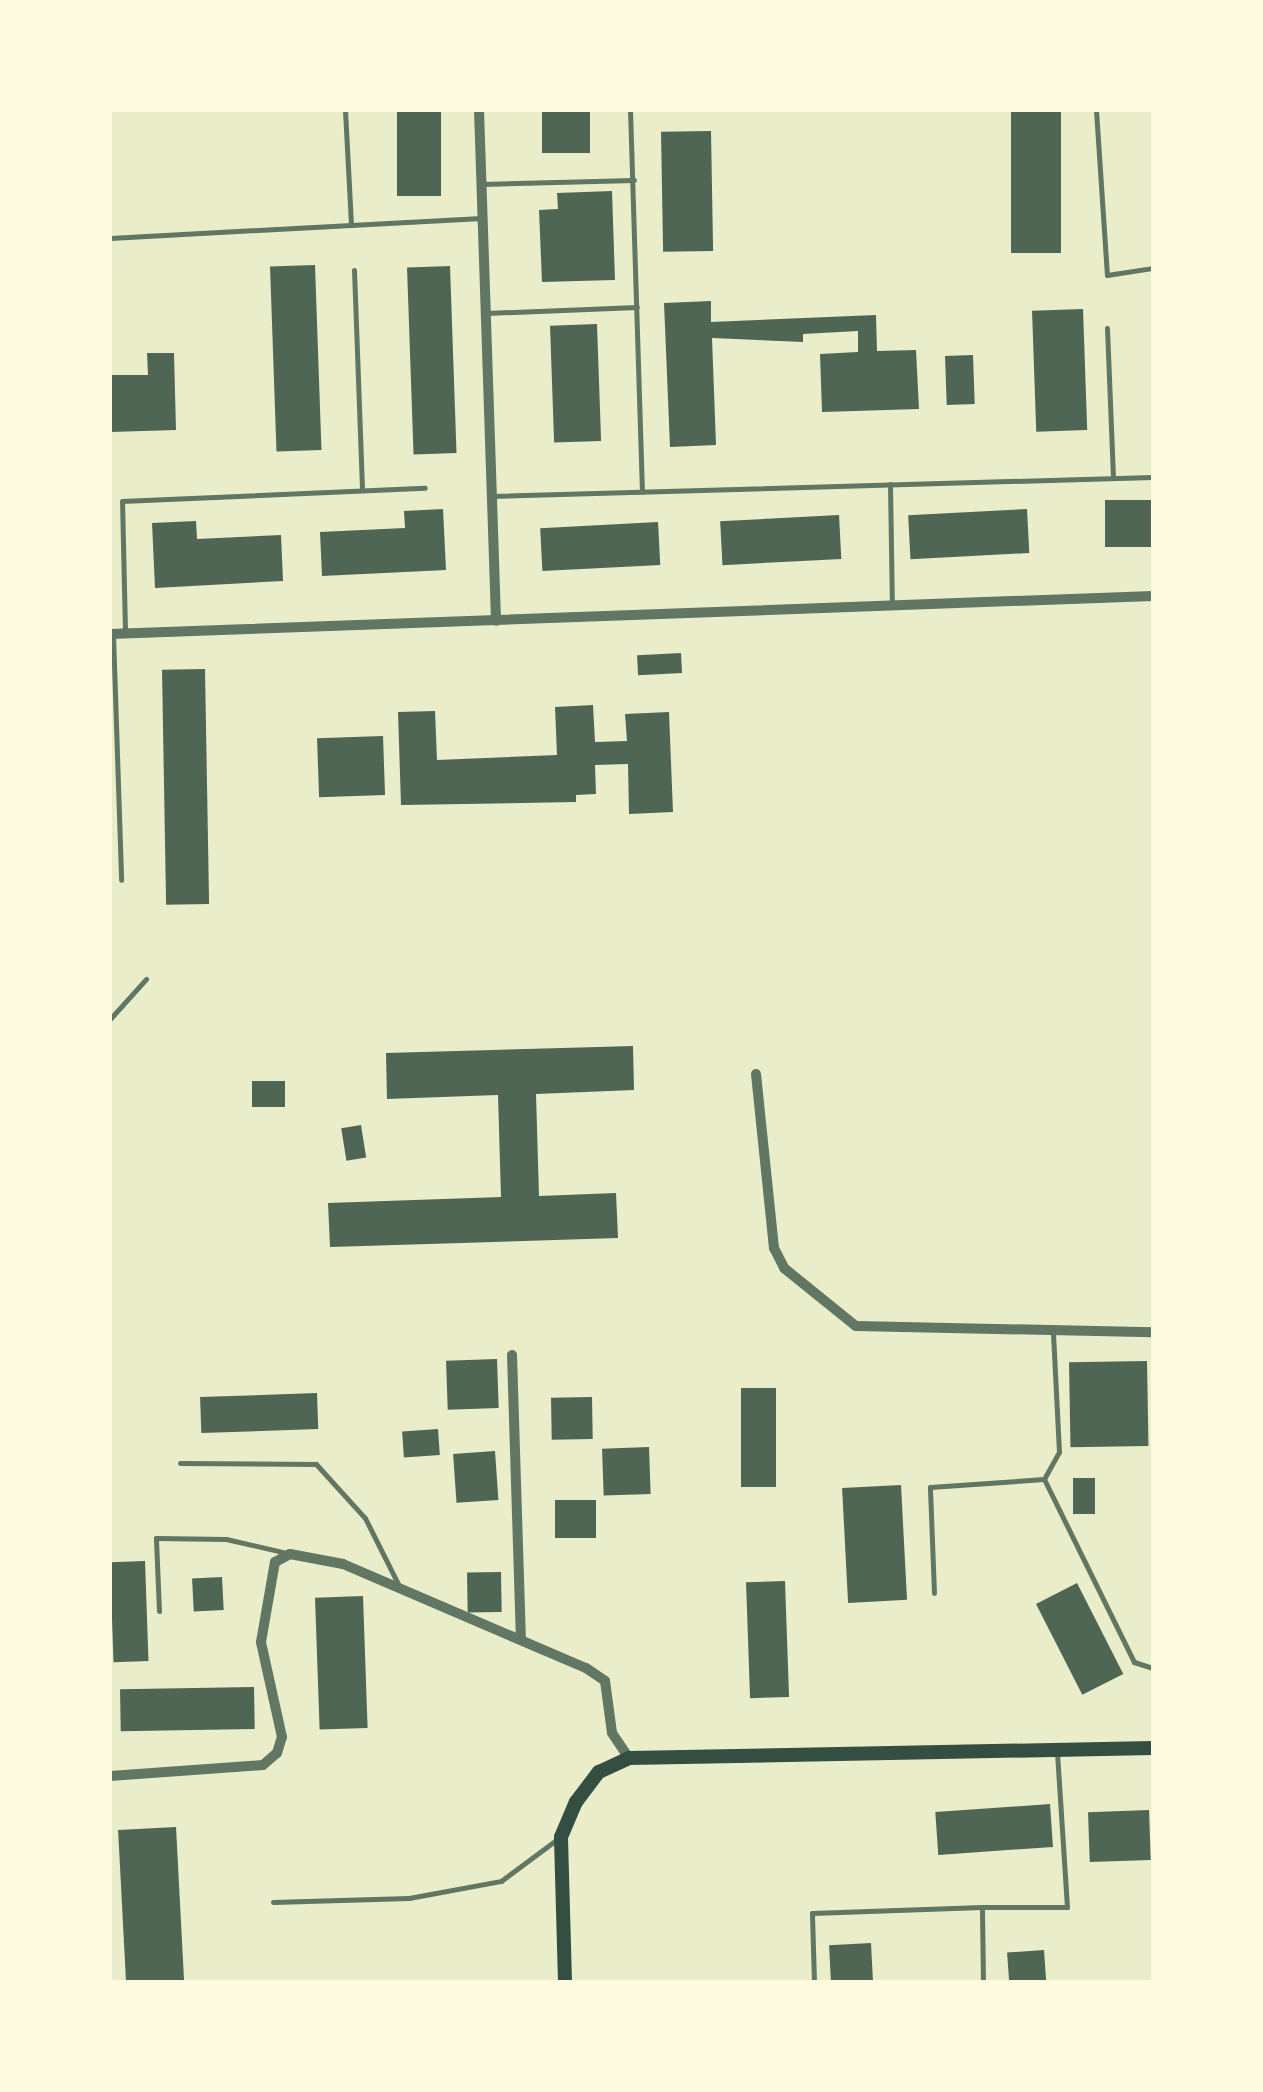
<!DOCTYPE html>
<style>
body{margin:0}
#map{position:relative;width:1263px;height:2092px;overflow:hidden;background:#e9edc9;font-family:"Noto Serif",serif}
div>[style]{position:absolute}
.building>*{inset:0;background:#4f6655;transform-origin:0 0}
.service>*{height:5px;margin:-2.5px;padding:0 2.5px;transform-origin:2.5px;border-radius:2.5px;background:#617663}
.minor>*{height:10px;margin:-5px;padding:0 5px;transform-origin:5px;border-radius:5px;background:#617663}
.secondary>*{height:14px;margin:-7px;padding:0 7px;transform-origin:7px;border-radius:7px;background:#344e41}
span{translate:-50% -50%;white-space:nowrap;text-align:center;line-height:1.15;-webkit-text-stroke:10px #fefae0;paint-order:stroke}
.frame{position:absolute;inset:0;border:112px solid #fefae0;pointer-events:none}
</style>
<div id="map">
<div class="building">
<i style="left:397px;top:110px;width:44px;height:86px"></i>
<i style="left:542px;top:110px;width:48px;height:43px"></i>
<i style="left:1011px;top:110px;width:50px;height:143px"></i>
<i style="left:711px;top:131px;width:120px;height:50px;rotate:89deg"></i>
<i style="clip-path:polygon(612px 191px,615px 280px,542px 282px,539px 210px,558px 209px,557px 193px)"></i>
<i style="left:315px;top:265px;width:185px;height:45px;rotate:88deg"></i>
<i style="left:450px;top:266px;width:187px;height:43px;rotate:88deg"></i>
<i style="clip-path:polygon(711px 301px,711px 322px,876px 315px,877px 351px,916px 350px,919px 409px,822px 412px,820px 354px,858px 352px,858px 331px,803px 334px,803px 342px,712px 338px,716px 445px,670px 447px,664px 303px)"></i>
<i style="left:1083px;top:309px;width:121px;height:51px;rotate:88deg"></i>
<i style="left:597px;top:324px;width:117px;height:47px;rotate:88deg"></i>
<i style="clip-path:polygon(147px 353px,174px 353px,176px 430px,110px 432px,110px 375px,148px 375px)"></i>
<i style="left:973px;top:355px;width:49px;height:28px;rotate:88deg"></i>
<i style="left:1153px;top:500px;width:47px;height:48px;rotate:90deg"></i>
<i style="clip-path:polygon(443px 509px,446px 570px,322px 576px,320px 532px,405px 528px,404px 511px)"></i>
<i style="left:1027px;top:509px;width:44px;height:119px;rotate:87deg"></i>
<i style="left:839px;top:515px;width:44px;height:119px;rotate:87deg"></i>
<i style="clip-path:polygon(196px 521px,197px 539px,281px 535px,283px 581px,155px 588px,152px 523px)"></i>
<i style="left:658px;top:522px;width:43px;height:118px;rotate:87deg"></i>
<i style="left:681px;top:653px;width:20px;height:44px;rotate:87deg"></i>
<i style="left:205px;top:669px;width:235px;height:43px;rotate:89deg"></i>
<i style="clip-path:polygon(593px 705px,595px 742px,627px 741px,625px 714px,669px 712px,673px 812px,629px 814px,628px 764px,595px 765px,596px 794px,576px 795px,576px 802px,401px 805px,398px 712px,435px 711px,437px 760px,557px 755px,555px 707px)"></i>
<i style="left:383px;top:736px;width:59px;height:66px;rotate:88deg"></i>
<i style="clip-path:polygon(633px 1046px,634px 1090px,536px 1094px,539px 1196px,616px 1193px,618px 1238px,330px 1247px,328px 1203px,501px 1197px,498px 1095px,387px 1099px,386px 1053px)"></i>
<i style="left:252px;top:1081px;width:33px;height:26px"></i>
<i style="left:361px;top:1125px;width:33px;height:20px;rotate:81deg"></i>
<i style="left:497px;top:1359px;width:49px;height:51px;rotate:88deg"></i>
<i style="left:1147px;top:1361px;width:85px;height:78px;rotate:89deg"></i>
<i style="left:741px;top:1388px;width:35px;height:99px"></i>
<i style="left:317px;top:1393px;width:36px;height:117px;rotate:88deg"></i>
<i style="left:592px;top:1397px;width:42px;height:41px;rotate:89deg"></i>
<i style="left:438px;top:1429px;width:26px;height:36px;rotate:86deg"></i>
<i style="left:649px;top:1447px;width:47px;height:47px;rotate:88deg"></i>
<i style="left:495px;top:1451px;width:49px;height:42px;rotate:86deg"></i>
<i style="left:1073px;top:1478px;width:22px;height:36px"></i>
<i style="left:901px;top:1485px;width:115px;height:59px;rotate:87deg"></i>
<i style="left:555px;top:1500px;width:41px;height:38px"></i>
<i style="left:145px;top:1561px;width:100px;height:35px;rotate:88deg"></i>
<i style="left:501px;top:1572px;width:40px;height:34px;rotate:89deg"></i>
<i style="left:222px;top:1577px;width:33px;height:30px;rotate:87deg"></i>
<i style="left:785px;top:1581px;width:116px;height:39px;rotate:88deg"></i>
<i style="left:1077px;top:1583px;width:102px;height:46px;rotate:63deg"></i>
<i style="left:363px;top:1596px;width:132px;height:48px;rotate:88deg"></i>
<i style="left:254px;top:1687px;width:42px;height:134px;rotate:89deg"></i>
<i style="left:1050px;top:1804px;width:43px;height:115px;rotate:86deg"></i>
<i style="left:1149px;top:1810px;width:50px;height:61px;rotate:88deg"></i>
<i style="left:176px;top:1827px;width:155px;height:58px;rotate:87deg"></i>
<i style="left:871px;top:1943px;width:39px;height:42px;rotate:87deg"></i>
<i style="left:1044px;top:1950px;width:32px;height:37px;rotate:86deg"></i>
</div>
<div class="service">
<i style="left:345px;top:110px;width:115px;rotate:87deg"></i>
<i style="left:630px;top:110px;width:382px;rotate:88.2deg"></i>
<i style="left:1096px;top:110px;width:165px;rotate:86.2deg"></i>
<i style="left:1107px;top:275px;width:47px;rotate:-8.7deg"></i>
<i style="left:482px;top:184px;width:152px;rotate:-1.5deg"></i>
<i style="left:110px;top:238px;width:372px;rotate:-3.1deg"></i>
<i style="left:354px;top:270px;width:220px;rotate:87.9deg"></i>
<i style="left:486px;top:313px;width:151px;rotate:-2.3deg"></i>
<i style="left:1107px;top:328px;width:150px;rotate:87.7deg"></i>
<i style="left:890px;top:484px;width:122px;rotate:89.1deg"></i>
<i style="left:492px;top:496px;width:661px;rotate:-1.65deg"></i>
<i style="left:125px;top:631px;width:130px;rotate:-91.3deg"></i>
<i style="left:122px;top:501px;width:303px;rotate:-2.5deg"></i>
<i style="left:113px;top:634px;width:246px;rotate:88.1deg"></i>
<i style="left:110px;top:1019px;width:54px;rotate:-48deg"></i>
<i style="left:180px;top:1463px;width:136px;rotate:0.4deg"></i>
<i style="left:316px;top:1464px;width:73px;rotate:47.8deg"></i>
<i style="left:365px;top:1518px;width:76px;rotate:63.4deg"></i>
<i style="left:1044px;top:1479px;width:31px;rotate:-61deg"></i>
<i style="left:1059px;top:1452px;width:118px;rotate:-92.9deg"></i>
<i style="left:934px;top:1593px;width:106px;rotate:-92.2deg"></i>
<i style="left:930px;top:1487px;width:114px;rotate:-4deg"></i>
<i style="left:1044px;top:1479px;width:204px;rotate:63.8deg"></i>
<i style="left:1134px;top:1662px;width:20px;rotate:18deg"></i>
<i style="left:159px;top:1611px;width:73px;rotate:-92.4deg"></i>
<i style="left:156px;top:1538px;width:70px;rotate:0.8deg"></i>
<i style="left:226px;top:1539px;width:63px;rotate:12.9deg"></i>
<i style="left:273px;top:1902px;width:136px;rotate:-1.7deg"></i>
<i style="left:409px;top:1898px;width:94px;rotate:-10.5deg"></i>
<i style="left:501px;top:1881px;width:72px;rotate:-36.6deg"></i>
<i style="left:814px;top:1982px;width:69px;rotate:-91.7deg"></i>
<i style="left:812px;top:1913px;width:170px;rotate:-2deg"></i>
<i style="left:983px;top:1982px;width:75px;rotate:-90.8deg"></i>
<i style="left:982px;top:1907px;width:85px"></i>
<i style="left:1067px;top:1907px;width:155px;rotate:-93.7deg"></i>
</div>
<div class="minor">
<i style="left:479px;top:110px;width:511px;rotate:88.09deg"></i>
<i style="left:110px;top:634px;width:1044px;rotate:-2.09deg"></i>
<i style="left:756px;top:1074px;width:175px;rotate:84.1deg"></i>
<i style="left:774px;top:1248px;width:22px;rotate:63deg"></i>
<i style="left:784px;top:1268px;width:92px;rotate:38.9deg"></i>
<i style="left:856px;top:1326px;width:297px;rotate:1.2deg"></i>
<i style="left:512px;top:1355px;width:282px;rotate:88.2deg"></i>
<i style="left:110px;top:1776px;width:153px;rotate:-4.1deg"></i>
<i style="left:263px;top:1765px;width:18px;rotate:-41deg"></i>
<i style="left:277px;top:1753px;width:17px;rotate:-73deg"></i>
<i style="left:282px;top:1737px;width:97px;rotate:-102.5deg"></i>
<i style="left:261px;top:1642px;width:81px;rotate:-80.1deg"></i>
<i style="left:275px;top:1562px;width:17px;rotate:-28deg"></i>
<i style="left:290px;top:1554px;width:54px;rotate:10.7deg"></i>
<i style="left:343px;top:1564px;width:264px;rotate:23.2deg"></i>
<i style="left:586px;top:1668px;width:23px;rotate:34deg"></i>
<i style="left:605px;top:1681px;width:52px;rotate:82.3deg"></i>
<i style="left:612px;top:1733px;width:30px;rotate:56deg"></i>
</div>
<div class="secondary">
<i style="left:565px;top:1982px;width:145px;rotate:-91.6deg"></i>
<i style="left:561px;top:1837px;width:38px;rotate:-67deg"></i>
<i style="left:576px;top:1802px;width:38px;rotate:-53deg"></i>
<i style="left:599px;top:1772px;width:33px;rotate:-25deg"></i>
<i style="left:629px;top:1758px;width:524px;rotate:-1.09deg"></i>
</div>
<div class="frame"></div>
</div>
